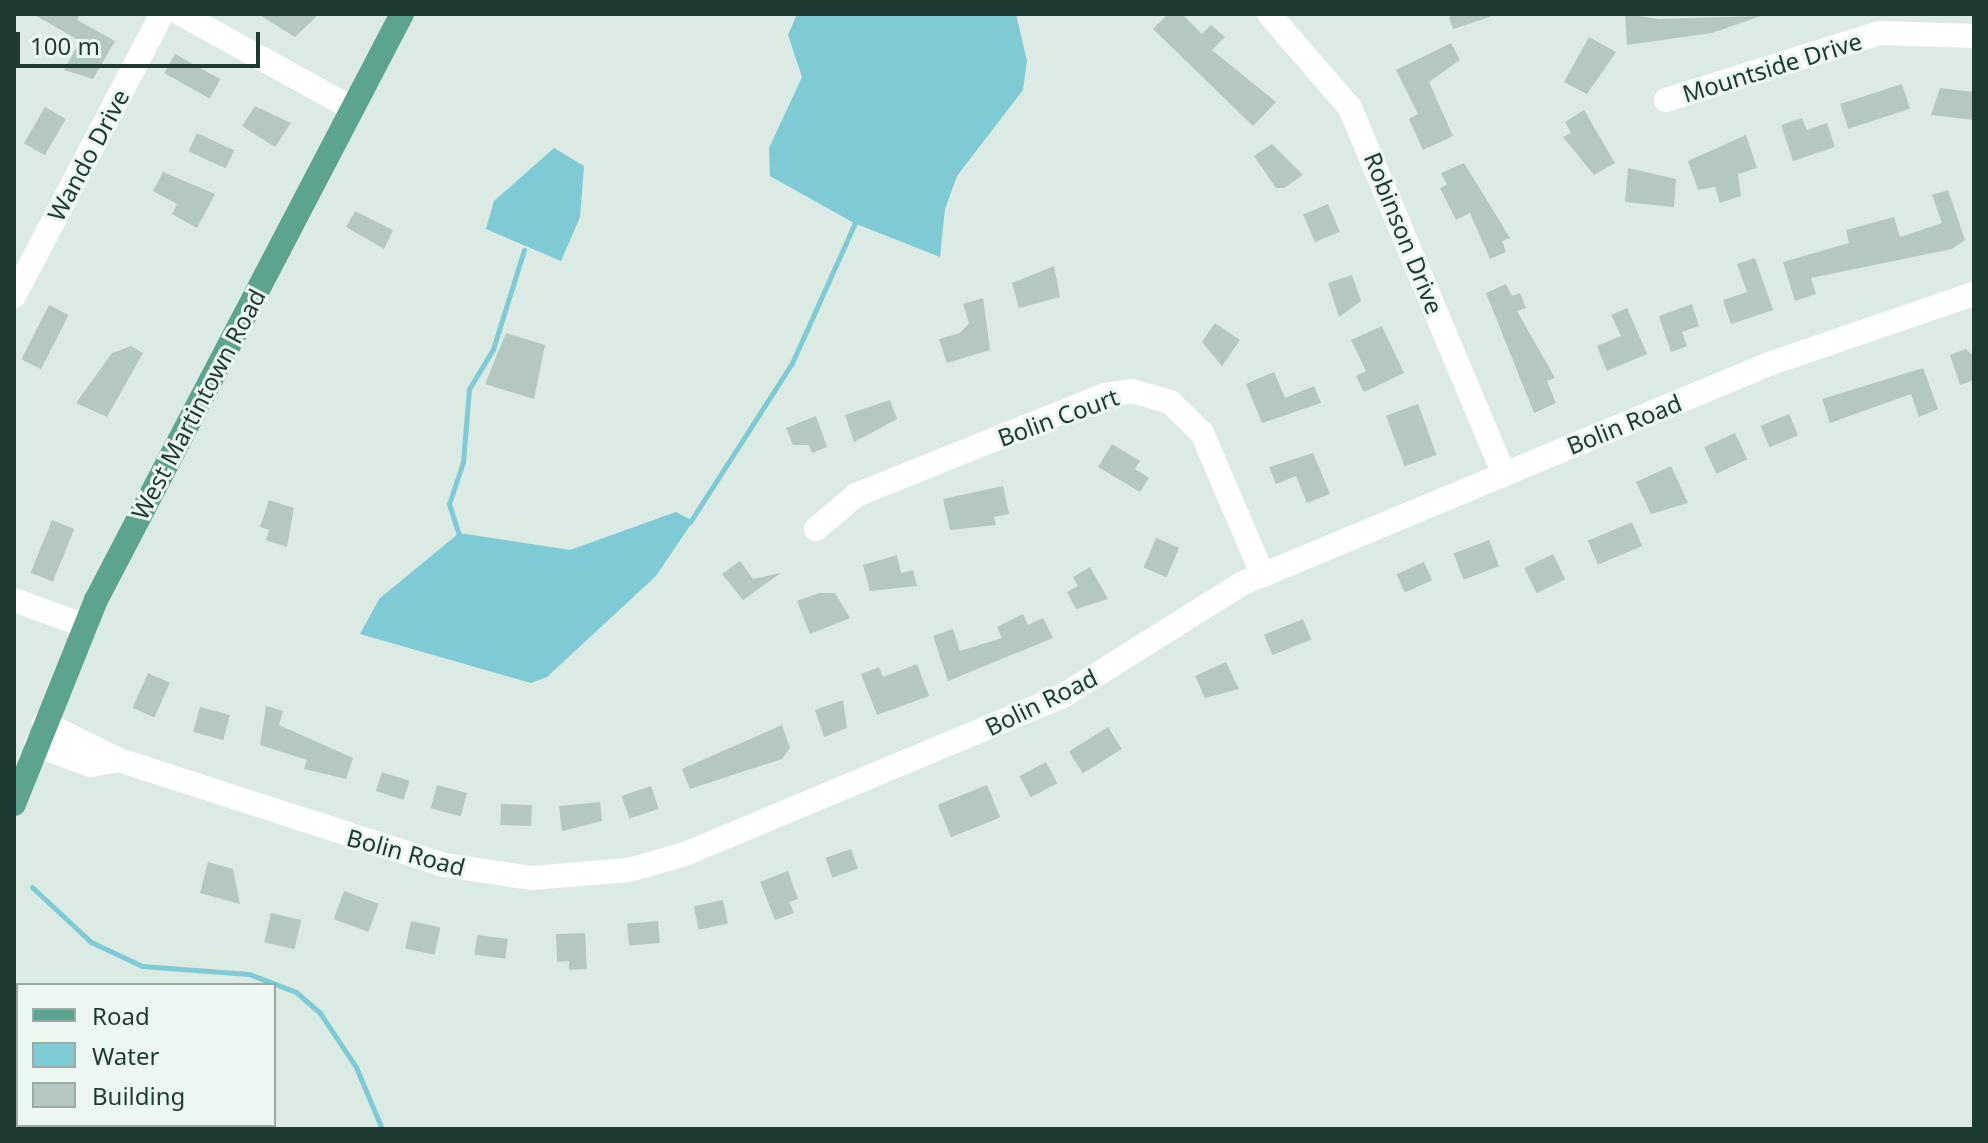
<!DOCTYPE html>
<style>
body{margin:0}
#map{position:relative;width:1988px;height:1143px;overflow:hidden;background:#dceae4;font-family:"Noto Sans",sans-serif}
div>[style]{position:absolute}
.water>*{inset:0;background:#7ecad5}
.stream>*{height:5px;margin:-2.5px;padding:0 2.5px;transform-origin:2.5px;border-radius:2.5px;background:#7ecad5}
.building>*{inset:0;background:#b5c8bf;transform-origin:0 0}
.minor>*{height:24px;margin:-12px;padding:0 12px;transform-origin:12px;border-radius:12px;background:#fff}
.major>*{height:24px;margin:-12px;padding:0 12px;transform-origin:12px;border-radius:12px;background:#5da490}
span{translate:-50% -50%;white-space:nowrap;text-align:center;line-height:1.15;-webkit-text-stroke:6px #edf7f2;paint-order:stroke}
.street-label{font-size:24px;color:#1d3a32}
.frame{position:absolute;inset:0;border:16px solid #1d3a32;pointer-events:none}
.legend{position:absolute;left:16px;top:983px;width:260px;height:144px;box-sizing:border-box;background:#edf7f2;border:2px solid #9aaba5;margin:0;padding:10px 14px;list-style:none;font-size:24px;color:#1d3a32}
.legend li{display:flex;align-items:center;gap:16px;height:40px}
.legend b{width:40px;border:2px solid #9aaba5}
.scale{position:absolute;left:16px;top:32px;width:244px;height:36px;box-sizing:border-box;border:4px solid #1d3a32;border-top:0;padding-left:10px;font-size:24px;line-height:28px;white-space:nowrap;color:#1d3a32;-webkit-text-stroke:6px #edf7f2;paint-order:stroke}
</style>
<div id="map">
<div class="water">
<i style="clip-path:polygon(797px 14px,1016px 14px,1027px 61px,1023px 90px,957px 176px,945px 209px,940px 257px,854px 223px,770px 176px,769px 148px,802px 77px,788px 35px)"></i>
<i style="clip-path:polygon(554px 148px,584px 166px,580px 217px,561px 261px,486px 229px,494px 201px)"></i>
<i style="clip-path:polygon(676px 512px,693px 521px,656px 576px,547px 677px,531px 683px,360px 634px,379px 599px,459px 533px,570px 550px)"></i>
</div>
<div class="stream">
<i style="left:690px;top:522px;width:189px;rotate:-57.3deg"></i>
<i style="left:792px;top:363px;width:154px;rotate:-65.8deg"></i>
<i style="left:460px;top:538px;width:36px;rotate:-108deg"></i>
<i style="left:449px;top:504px;width:44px;rotate:-71.6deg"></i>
<i style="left:463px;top:462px;width:73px;rotate:-85.3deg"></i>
<i style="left:469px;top:389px;width:47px;rotate:-59deg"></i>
<i style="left:493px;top:349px;width:104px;rotate:-72.6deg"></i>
<i style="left:32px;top:887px;width:81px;rotate:43deg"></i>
<i style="left:91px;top:942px;width:56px;rotate:25.2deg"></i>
<i style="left:142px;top:966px;width:107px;rotate:4.3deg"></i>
<i style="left:249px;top:974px;width:50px;rotate:21deg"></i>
<i style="left:296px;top:992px;width:32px;rotate:41deg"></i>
<i style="left:320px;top:1013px;width:65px;rotate:56.3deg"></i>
<i style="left:356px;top:1067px;width:67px;rotate:67.2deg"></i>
</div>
<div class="building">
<i style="clip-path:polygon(33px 14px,80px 14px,77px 20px,115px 41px,93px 79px,64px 70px,80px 41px)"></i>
<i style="clip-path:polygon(258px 14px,319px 14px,295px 37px)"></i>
<i style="clip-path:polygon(1168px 14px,1182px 14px,1202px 34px,1211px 25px,1225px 37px,1212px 50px,1276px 102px,1253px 126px,1153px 29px)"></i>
<i style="clip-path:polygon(1458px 14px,1490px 14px,1490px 17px,1453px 29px,1449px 17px)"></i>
<i style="clip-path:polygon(1625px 14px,1659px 19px,1761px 16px,1712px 33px,1627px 45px)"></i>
<i style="clip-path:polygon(1589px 37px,1616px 52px,1587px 94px,1564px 82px)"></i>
<i style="clip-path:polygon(1451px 43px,1460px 60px,1429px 82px,1453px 136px,1423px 150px,1409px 119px,1418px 114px,1396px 70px)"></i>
<i style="left:175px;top:54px;width:52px;height:22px;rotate:29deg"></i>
<i style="left:1902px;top:84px;width:26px;height:65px;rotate:72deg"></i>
<i style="clip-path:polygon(1940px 88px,1974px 92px,1974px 120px,1931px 115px)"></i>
<i style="clip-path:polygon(255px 106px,291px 123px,275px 147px,242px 126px)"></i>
<i style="left:45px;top:107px;width:24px;height:42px;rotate:30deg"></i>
<i style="clip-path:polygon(1584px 110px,1615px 163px,1594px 175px,1563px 137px,1571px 133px,1565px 122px)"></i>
<i style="clip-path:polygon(1802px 118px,1807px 130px,1827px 123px,1835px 147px,1793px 161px,1781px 125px)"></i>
<i style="left:197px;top:133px;width:41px;height:20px;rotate:25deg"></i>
<i style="clip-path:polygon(1746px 135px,1757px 168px,1738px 174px,1741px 196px,1720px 203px,1715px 187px,1698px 190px,1688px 161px)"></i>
<i style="clip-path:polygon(1272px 144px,1303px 175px,1284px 188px,1276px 188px,1254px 156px)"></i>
<i style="clip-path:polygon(1464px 163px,1510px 238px,1502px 241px,1506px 252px,1490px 259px,1470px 213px,1456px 220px,1440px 188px,1447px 185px,1441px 173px)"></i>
<i style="clip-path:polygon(1628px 168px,1676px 179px,1674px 207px,1625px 202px)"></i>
<i style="clip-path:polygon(163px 172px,215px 194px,197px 228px,172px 214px,177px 204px,153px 191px)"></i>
<i style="clip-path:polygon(1948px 190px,1965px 240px,1952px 249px,1811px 278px,1816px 294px,1795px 301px,1783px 262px,1849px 243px,1846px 230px,1894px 217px,1900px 237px,1942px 223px,1932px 195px)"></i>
<i style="left:1328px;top:204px;width:30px;height:27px;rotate:67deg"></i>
<i style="clip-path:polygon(355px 211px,393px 230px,384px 249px,346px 227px)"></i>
<i style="clip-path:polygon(1755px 258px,1773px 310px,1731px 324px,1723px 300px,1747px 292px,1737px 264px)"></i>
<i style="clip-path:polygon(1054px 266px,1060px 297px,1019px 308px,1012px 283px)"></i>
<i style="clip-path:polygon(1352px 275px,1361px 301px,1339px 317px,1328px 283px)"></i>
<i style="clip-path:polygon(1506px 284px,1512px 296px,1520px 293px,1526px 308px,1517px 311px,1555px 378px,1547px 381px,1556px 403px,1534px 413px,1486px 293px)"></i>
<i style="clip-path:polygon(983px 298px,990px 350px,947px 363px,939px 339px,960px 333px,969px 323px,963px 304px)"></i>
<i style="clip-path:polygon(1692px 304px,1699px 326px,1682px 332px,1687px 346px,1671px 352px,1659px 316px)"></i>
<i style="left:49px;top:305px;width:22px;height:61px;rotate:27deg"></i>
<i style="clip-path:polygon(1627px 308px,1647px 354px,1607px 371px,1597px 346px,1621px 336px,1611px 315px)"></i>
<i style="clip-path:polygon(1215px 323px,1240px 340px,1222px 366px,1202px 342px)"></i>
<i style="clip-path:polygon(1382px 326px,1404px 373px,1364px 392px,1356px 376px,1366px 371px,1351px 340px)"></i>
<i style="clip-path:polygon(506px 333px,545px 345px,534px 399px,485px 384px)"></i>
<i style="clip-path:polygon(131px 346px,143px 353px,107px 417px,76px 403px,112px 353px)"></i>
<i style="clip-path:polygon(1966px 349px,1974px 357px,1974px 380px,1960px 385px,1950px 355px)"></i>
<i style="clip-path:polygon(1923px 368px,1938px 409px,1919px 417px,1911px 394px,1830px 423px,1822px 399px)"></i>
<i style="clip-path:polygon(1274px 372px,1285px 398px,1314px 386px,1321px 403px,1262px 423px,1246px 384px)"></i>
<i style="clip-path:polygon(890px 400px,897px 419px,854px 442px,845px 415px)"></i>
<i style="left:1418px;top:404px;width:54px;height:34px;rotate:70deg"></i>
<i style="left:1789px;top:414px;width:23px;height:31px;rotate:67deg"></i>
<i style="clip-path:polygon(816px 416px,827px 447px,812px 453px,809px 445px,793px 445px,786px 428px)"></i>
<i style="left:1735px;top:433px;width:29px;height:34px;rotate:65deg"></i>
<i style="clip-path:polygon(1112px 444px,1140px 461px,1135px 469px,1149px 478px,1140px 492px,1098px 467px)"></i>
<i style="clip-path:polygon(1313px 453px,1330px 494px,1307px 503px,1296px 476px,1276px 484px,1269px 467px)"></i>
<i style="clip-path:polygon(1671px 466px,1688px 503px,1651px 514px,1636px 482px)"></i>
<i style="clip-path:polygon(1003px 486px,1009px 514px,994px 517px,996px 525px,950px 530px,943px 499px)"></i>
<i style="clip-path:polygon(269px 500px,294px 508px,287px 547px,266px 540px,269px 530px,260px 527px)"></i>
<i style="left:52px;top:520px;width:24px;height:57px;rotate:22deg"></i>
<i style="left:1632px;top:522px;width:26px;height:48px;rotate:67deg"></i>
<i style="left:1156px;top:538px;width:25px;height:32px;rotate:23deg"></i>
<i style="left:1489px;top:540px;width:28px;height:38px;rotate:69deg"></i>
<i style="left:1553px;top:554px;width:28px;height:32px;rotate:64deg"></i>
<i style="clip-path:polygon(897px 555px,901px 573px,913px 570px,917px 586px,870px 591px,863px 565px)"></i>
<i style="clip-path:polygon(740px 561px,753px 579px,781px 573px,743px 600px,722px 574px)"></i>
<i style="left:1424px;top:562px;width:20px;height:30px;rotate:66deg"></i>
<i style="clip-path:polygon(1090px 567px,1108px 599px,1076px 609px,1067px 592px,1078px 586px,1073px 577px)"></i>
<i style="clip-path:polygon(819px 593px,835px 593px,850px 618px,810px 634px,797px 601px)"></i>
<i style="clip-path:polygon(1023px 614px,1028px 625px,1043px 618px,1053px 638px,948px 681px,933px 636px,953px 629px,960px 651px,1002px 638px,997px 627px)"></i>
<i style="left:1303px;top:619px;width:22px;height:42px;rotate:68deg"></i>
<i style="clip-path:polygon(1226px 662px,1239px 689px,1205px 698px,1195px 676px)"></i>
<i style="clip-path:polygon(917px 664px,929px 696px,877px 715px,861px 674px,879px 667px,883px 677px)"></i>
<i style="left:148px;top:673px;width:24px;height:38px;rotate:24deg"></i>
<i style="clip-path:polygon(843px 700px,847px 728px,824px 737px,815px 710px)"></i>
<i style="clip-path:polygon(266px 706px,283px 711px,279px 725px,353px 758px,346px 779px,304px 769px,307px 760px,260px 745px)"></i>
<i style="left:200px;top:707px;width:31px;height:26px;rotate:15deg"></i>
<i style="clip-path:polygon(782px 725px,790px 748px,782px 759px,690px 789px,682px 769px)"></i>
<i style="left:1108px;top:727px;width:26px;height:46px;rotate:58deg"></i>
<i style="left:1046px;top:762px;width:24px;height:30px;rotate:62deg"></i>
<i style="left:382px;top:772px;width:29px;height:20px;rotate:18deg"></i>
<i style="left:437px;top:785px;width:31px;height:24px;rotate:15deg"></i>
<i style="left:987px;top:785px;width:35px;height:53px;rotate:68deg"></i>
<i style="left:651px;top:786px;width:24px;height:31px;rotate:71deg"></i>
<i style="clip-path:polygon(600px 802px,602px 821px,562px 831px,559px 806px)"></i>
<i style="left:501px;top:804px;width:31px;height:21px;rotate:2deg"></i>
<i style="left:851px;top:849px;width:21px;height:27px;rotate:71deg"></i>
<i style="clip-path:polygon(208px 862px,233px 869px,240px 904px,200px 893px)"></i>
<i style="clip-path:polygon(788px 871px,798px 899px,789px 902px,794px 913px,775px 920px,760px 882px)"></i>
<i style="left:344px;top:891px;width:37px;height:30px;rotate:20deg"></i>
<i style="left:723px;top:900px;width:24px;height:30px;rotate:78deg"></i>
<i style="left:271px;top:913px;width:31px;height:30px;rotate:13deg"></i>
<i style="left:411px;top:921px;width:30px;height:28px;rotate:12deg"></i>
<i style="left:658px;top:921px;width:22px;height:31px;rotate:85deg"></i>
<i style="clip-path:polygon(585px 933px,587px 969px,569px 970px,569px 961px,557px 962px,556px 934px)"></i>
<i style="left:477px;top:935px;width:31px;height:20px;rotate:7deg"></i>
</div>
<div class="minor">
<i style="left:181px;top:14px;width:194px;rotate:28.9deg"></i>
<i style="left:1269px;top:14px;width:124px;rotate:49.2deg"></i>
<i style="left:1350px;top:108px;width:397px;rotate:67.2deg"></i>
<i style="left:1666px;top:100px;width:224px;rotate:-17.4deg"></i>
<i style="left:1880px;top:33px;width:94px;rotate:1.8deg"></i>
<i style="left:14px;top:296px;width:318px;rotate:-62.3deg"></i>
<i style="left:816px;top:529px;width:52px;rotate:-40.4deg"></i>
<i style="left:856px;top:495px;width:268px;rotate:-21.9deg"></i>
<i style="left:1105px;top:395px;width:27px;rotate:-8deg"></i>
<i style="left:1132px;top:391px;width:40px;rotate:16deg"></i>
<i style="left:1170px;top:402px;width:45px;rotate:44.1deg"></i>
<i style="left:1202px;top:433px;width:155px;rotate:66.8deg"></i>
<i style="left:14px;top:600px;width:77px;rotate:19.9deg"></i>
<i style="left:44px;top:723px;width:84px;rotate:26.3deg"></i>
<i style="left:119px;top:760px;width:342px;rotate:17.9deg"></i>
<i style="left:445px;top:865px;width:87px;rotate:8.6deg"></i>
<i style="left:531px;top:878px;width:98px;rotate:-4.7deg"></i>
<i style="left:629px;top:870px;width:58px;rotate:-15.9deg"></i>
<i style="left:685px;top:854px;width:407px;rotate:-22.7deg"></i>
<i style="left:1061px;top:697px;width:213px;rotate:-32.1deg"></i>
<i style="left:1241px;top:584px;width:572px;rotate:-22.62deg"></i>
<i style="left:1769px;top:364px;width:217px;rotate:-18.9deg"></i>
<i style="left:36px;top:745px;width:59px;rotate:20deg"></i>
<i style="left:91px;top:765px;width:28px;rotate:-10deg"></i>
</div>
<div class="major">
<i style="left:14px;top:804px;width:220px;rotate:-68.1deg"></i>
<i style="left:96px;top:600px;width:661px;rotate:-62.43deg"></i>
</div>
<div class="street-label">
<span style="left:1772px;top:67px;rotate:-17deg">Mountside Drive</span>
<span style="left:88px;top:155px;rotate:-62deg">Wando Drive</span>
<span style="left:1404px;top:233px;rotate:68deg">Robinson Drive</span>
<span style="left:198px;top:404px;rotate:-62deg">West Martintown Road</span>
<span style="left:1058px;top:417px;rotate:-20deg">Bolin Court</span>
<span style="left:1624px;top:424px;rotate:-22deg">Bolin Road</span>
<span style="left:1041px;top:702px;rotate:-26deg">Bolin Road</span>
<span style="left:406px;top:852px;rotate:15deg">Bolin Road</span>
</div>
<div class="frame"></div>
<ul class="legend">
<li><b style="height:10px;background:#5da490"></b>Road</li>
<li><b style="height:22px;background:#7ecad5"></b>Water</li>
<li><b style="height:22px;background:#b5c8bf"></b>Building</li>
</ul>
<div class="scale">100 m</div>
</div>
